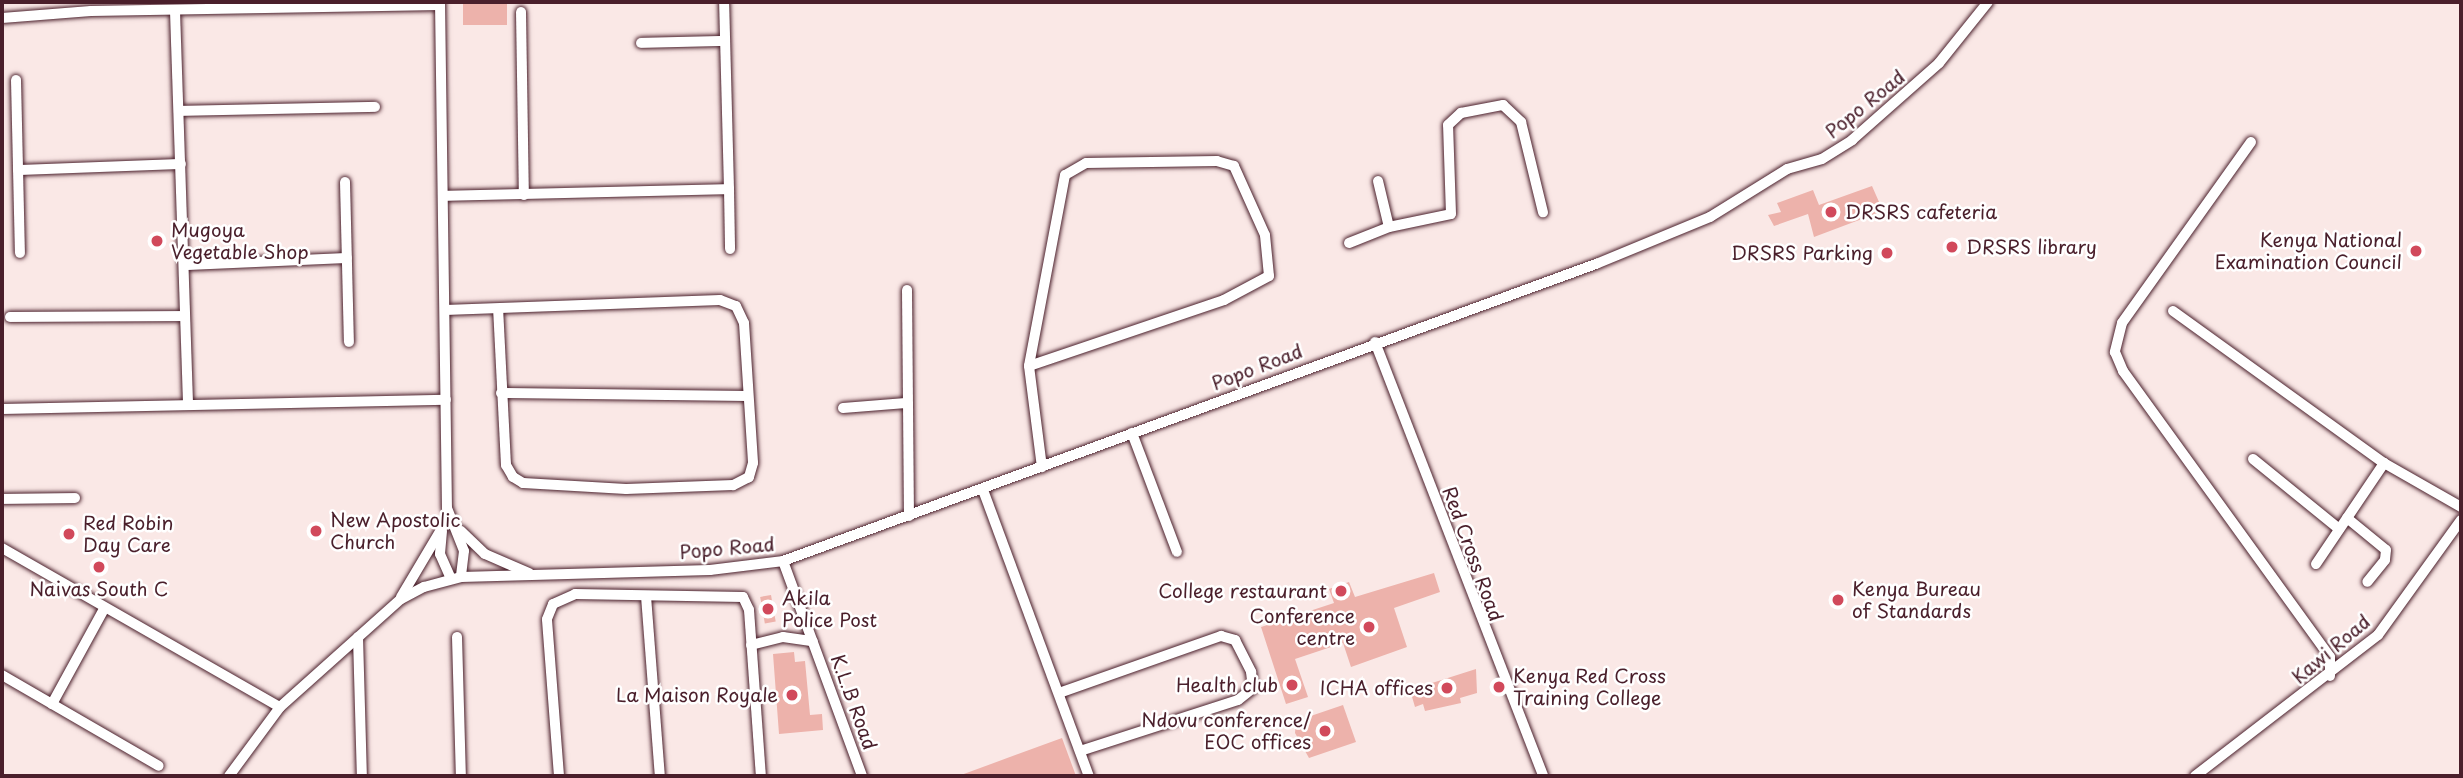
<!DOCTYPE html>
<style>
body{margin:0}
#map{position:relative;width:2463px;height:778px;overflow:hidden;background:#fae8e6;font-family:"Playpen Sans",sans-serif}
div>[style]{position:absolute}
.building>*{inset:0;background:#edb2ab;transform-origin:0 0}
.roads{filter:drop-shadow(0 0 2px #4a1f2b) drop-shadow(0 0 2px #4a1f2b)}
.street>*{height:10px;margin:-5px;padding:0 5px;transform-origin:5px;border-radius:5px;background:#fff}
.dots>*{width:19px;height:19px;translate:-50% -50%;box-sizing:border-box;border:4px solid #fff;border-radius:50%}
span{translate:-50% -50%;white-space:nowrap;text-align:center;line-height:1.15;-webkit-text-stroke:5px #fff;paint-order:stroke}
.street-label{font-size:19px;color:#4a1f2b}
.poi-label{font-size:19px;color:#4a1f2b}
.left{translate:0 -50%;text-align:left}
.right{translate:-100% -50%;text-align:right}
.frame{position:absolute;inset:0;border:4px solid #4a1f2b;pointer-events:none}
</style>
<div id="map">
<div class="building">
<i style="left:463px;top:2px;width:44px;height:23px"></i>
<i style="clip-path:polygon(1872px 186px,1883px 211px,1814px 237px,1808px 214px,1774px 226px,1768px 215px,1781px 212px,1777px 203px,1813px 190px,1819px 205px)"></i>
<i style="clip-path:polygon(1434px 573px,1440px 592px,1394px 608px,1407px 647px,1351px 667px,1343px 643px,1295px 659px,1308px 697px,1286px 704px,1261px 627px,1334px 603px,1329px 589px,1349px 582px,1355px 597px)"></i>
<i style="left:771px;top:595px;width:27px;height:11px;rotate:80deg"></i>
<i style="clip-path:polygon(794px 652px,795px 662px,805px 661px,810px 715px,822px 714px,823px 730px,779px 734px,773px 654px)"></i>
<i style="clip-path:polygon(1476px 669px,1477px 693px,1460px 698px,1461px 703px,1425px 711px,1423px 704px,1415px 707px,1410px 690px)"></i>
<i style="clip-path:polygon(1343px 705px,1356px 742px,1309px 758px,1295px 733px,1296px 721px)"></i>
<i style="clip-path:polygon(1062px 738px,1076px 776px,961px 776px,961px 775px)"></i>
</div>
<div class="roads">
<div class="street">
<i style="left:440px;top:2px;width:506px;rotate:89.21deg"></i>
<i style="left:447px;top:508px;width:46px;rotate:68.4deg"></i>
<i style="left:464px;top:551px;width:26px;rotate:97deg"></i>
<i style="left:175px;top:11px;width:394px;rotate:88.1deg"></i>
<i style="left:521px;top:12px;width:183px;rotate:89.1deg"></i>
<i style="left:2px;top:18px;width:89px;rotate:-4.5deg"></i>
<i style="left:91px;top:11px;width:349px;rotate:-1deg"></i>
<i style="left:641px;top:43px;width:84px;rotate:-1.4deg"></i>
<i style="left:16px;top:80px;width:173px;rotate:88.7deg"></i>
<i style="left:180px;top:111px;width:195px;rotate:-1.2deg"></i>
<i style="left:2251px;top:142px;width:222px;rotate:125.5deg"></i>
<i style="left:2122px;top:323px;width:30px;rotate:104deg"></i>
<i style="left:2115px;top:352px;width:21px;rotate:67deg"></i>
<i style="left:2123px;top:371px;width:353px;rotate:54.1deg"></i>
<i style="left:2330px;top:657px;width:19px;rotate:90deg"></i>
<i style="left:18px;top:170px;width:163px;rotate:-2.1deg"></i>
<i style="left:1378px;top:181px;width:47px;rotate:76.6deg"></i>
<i style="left:1389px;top:227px;width:63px;rotate:-11.8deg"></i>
<i style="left:1451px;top:214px;width:89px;rotate:-91.9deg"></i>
<i style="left:1448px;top:125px;width:18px;rotate:-43deg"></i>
<i style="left:1461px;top:113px;width:43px;rotate:-10.8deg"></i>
<i style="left:1503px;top:105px;width:25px;rotate:43deg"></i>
<i style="left:1521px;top:122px;width:93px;rotate:76.3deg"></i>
<i style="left:345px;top:182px;width:160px;rotate:88.6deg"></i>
<i style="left:729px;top:189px;width:60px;rotate:89deg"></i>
<i style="left:443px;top:196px;width:286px;rotate:-1.4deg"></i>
<i style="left:729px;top:189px;width:187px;rotate:-91.5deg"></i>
<i style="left:1349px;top:243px;width:43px;rotate:-21.8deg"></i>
<i style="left:187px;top:265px;width:160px;rotate:-2.5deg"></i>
<i style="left:907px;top:290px;width:226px;rotate:89.5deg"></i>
<i style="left:445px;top:310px;width:275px;rotate:-2.1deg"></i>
<i style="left:720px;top:300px;width:17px;rotate:21deg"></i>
<i style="left:736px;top:306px;width:19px;rotate:65deg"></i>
<i style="left:744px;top:323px;width:140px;rotate:86.3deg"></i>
<i style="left:753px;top:463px;width:15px;rotate:106deg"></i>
<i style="left:749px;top:477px;width:18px;rotate:153deg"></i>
<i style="left:733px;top:485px;width:107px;rotate:177.9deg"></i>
<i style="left:626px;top:489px;width:103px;rotate:-176.7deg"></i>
<i style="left:523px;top:483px;width:12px;rotate:-149deg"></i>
<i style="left:513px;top:477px;width:14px;rotate:-120deg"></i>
<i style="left:506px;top:465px;width:156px;rotate:-92.9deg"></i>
<i style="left:2173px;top:311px;width:260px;rotate:35.8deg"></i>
<i style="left:2384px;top:463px;width:89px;rotate:29.7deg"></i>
<i style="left:10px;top:317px;width:175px;rotate:-0.3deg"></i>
<i style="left:1375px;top:342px;width:465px;rotate:68.8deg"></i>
<i style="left:1029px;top:366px;width:206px;rotate:-18.7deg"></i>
<i style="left:1224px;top:300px;width:51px;rotate:-28.1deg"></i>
<i style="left:1269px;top:276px;width:41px;rotate:-95.6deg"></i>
<i style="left:1265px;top:235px;width:76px;rotate:-114.2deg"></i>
<i style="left:1234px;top:166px;width:18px;rotate:-164deg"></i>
<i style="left:1217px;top:161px;width:131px;rotate:179.1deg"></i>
<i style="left:1086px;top:163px;width:24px;rotate:150deg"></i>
<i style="left:1065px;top:175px;width:194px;rotate:100.7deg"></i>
<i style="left:1029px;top:366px;width:102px;rotate:82.7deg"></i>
<i style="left:501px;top:393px;width:246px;rotate:0.7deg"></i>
<i style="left:843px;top:408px;width:63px;rotate:-4.5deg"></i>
<i style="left:2px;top:409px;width:444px;rotate:-1.2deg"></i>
<i style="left:1132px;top:433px;width:127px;rotate:69.3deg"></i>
<i style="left:2253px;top:459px;width:111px;rotate:39.1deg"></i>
<i style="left:983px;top:490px;width:305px;rotate:69.7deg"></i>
<i style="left:2px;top:499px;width:73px;rotate:-0.8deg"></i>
<i style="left:2347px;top:518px;width:50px;rotate:39.4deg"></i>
<i style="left:2386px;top:550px;width:10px;rotate:96deg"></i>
<i style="left:2385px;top:560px;width:28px;rotate:129deg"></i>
<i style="left:442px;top:531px;width:23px;rotate:95deg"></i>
<i style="left:440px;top:554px;width:27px;rotate:66deg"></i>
<i style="left:461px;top:531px;width:33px;rotate:44deg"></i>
<i style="left:485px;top:554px;width:48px;rotate:23.4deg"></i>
<i style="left:2px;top:548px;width:320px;rotate:29.8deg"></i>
<i style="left:783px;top:561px;width:229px;rotate:69.8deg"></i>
<i style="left:2316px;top:564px;width:122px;rotate:-56deg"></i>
<i style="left:646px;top:596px;width:181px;rotate:85.6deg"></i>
<i style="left:401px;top:597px;width:80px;rotate:-59.3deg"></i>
<i style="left:358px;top:637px;width:139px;rotate:88.4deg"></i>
<i style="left:457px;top:637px;width:139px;rotate:88.4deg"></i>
<i style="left:751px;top:645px;width:33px;rotate:-14deg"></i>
<i style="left:783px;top:637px;width:30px;rotate:8deg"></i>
<i style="left:2px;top:675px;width:181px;rotate:30.1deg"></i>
<i style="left:1059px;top:693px;width:172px;rotate:-19.4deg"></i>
<i style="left:1221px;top:636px;width:15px;rotate:16deg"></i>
<i style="left:1235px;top:640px;width:36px;rotate:63deg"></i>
<i style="left:1251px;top:672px;width:16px;rotate:83deg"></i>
<i style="left:1253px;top:688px;width:19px;rotate:141deg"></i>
<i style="left:1238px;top:700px;width:166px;rotate:162.1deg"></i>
<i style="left:52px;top:704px;width:108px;rotate:-61.3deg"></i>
<i style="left:229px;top:776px;width:86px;rotate:-53.5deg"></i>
<i style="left:280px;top:707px;width:162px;rotate:-41.8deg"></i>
<i style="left:401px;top:599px;width:26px;rotate:-28deg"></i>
<i style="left:424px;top:587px;width:38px;rotate:-15deg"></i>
<i style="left:461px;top:577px;width:249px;rotate:-1.6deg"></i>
<i style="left:710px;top:570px;width:74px;rotate:-7deg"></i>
<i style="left:783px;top:561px;width:866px;rotate:-20.07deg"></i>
<i style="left:1596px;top:264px;width:123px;rotate:-22.4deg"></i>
<i style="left:1710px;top:217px;width:91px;rotate:-31.9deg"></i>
<i style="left:1787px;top:169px;width:36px;rotate:-16deg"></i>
<i style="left:1822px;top:159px;width:36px;rotate:-32deg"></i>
<i style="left:1852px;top:140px;width:116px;rotate:-41.5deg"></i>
<i style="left:1939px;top:63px;width:78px;rotate:-51.2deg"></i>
<i style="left:559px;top:776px;width:157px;rotate:-94.4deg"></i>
<i style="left:547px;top:619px;width:16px;rotate:-68deg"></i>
<i style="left:553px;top:604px;width:24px;rotate:-24deg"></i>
<i style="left:575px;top:594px;width:168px;rotate:1deg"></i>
<i style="left:743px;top:597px;width:14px;rotate:65deg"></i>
<i style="left:749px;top:610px;width:166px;rotate:85.9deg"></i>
<i style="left:2195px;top:776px;width:231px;rotate:-37.6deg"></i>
<i style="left:2378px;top:635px;width:142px;rotate:-54.2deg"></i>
</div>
</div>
<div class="dots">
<i style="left:1831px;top:212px;background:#d1495b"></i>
<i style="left:157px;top:241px;background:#d1495b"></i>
<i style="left:1952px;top:247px;background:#d1495b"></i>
<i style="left:2416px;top:251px;background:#d1495b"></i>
<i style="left:1887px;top:253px;background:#d1495b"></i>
<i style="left:316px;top:531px;background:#d1495b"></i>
<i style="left:69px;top:534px;background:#d1495b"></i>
<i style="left:99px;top:567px;background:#d1495b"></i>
<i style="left:1341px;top:591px;background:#d1495b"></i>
<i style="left:1838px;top:600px;background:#d1495b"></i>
<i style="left:768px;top:609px;background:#d1495b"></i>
<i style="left:1369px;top:627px;background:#d1495b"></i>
<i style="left:1292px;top:685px;background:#d1495b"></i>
<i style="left:1499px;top:687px;background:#d1495b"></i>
<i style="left:1447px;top:688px;background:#d1495b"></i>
<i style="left:792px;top:695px;background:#d1495b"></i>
<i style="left:1325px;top:731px;background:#d1495b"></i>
</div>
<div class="street-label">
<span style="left:1865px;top:104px;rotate:-39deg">Popo Road</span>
<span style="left:1257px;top:367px;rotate:-21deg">Popo Road</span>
<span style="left:727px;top:548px;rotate:-5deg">Popo Road</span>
<span style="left:1473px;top:554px;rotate:70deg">Red Cross Road</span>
<span style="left:2331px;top:649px;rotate:-40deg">Kawi Road</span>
<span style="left:854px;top:702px;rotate:70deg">K.L.B Road</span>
</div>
<div class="poi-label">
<span class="left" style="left:1845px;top:212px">DRSRS cafeteria</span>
<span class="left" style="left:171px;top:241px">Mugoya<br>Vegetable Shop</span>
<span class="right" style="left:2402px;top:251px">Kenya National<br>Examination Council</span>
<span class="left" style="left:1966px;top:247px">DRSRS library</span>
<span class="right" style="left:1873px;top:253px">DRSRS Parking</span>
<span class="left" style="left:330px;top:531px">New Apostolic<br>Church</span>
<span class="left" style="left:83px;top:534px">Red Robin<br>Day Care</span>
<span style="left:99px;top:589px">Naivas South C</span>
<span class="left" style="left:1852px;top:600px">Kenya Bureau<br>of Standards</span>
<span class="right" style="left:1327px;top:591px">College restaurant</span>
<span class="left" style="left:782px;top:609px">Akila<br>Police Post</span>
<span class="right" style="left:1355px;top:627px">Conference<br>centre</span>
<span class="left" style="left:1513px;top:687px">Kenya Red Cross<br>Training College</span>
<span class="right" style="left:1278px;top:685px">Health club</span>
<span class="right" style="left:1433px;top:688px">ICHA offices</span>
<span class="right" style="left:778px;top:695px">La Maison Royale</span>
<span class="right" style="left:1311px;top:731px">Ndovu conference/<br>EOC offices</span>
</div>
<div class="frame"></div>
</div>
